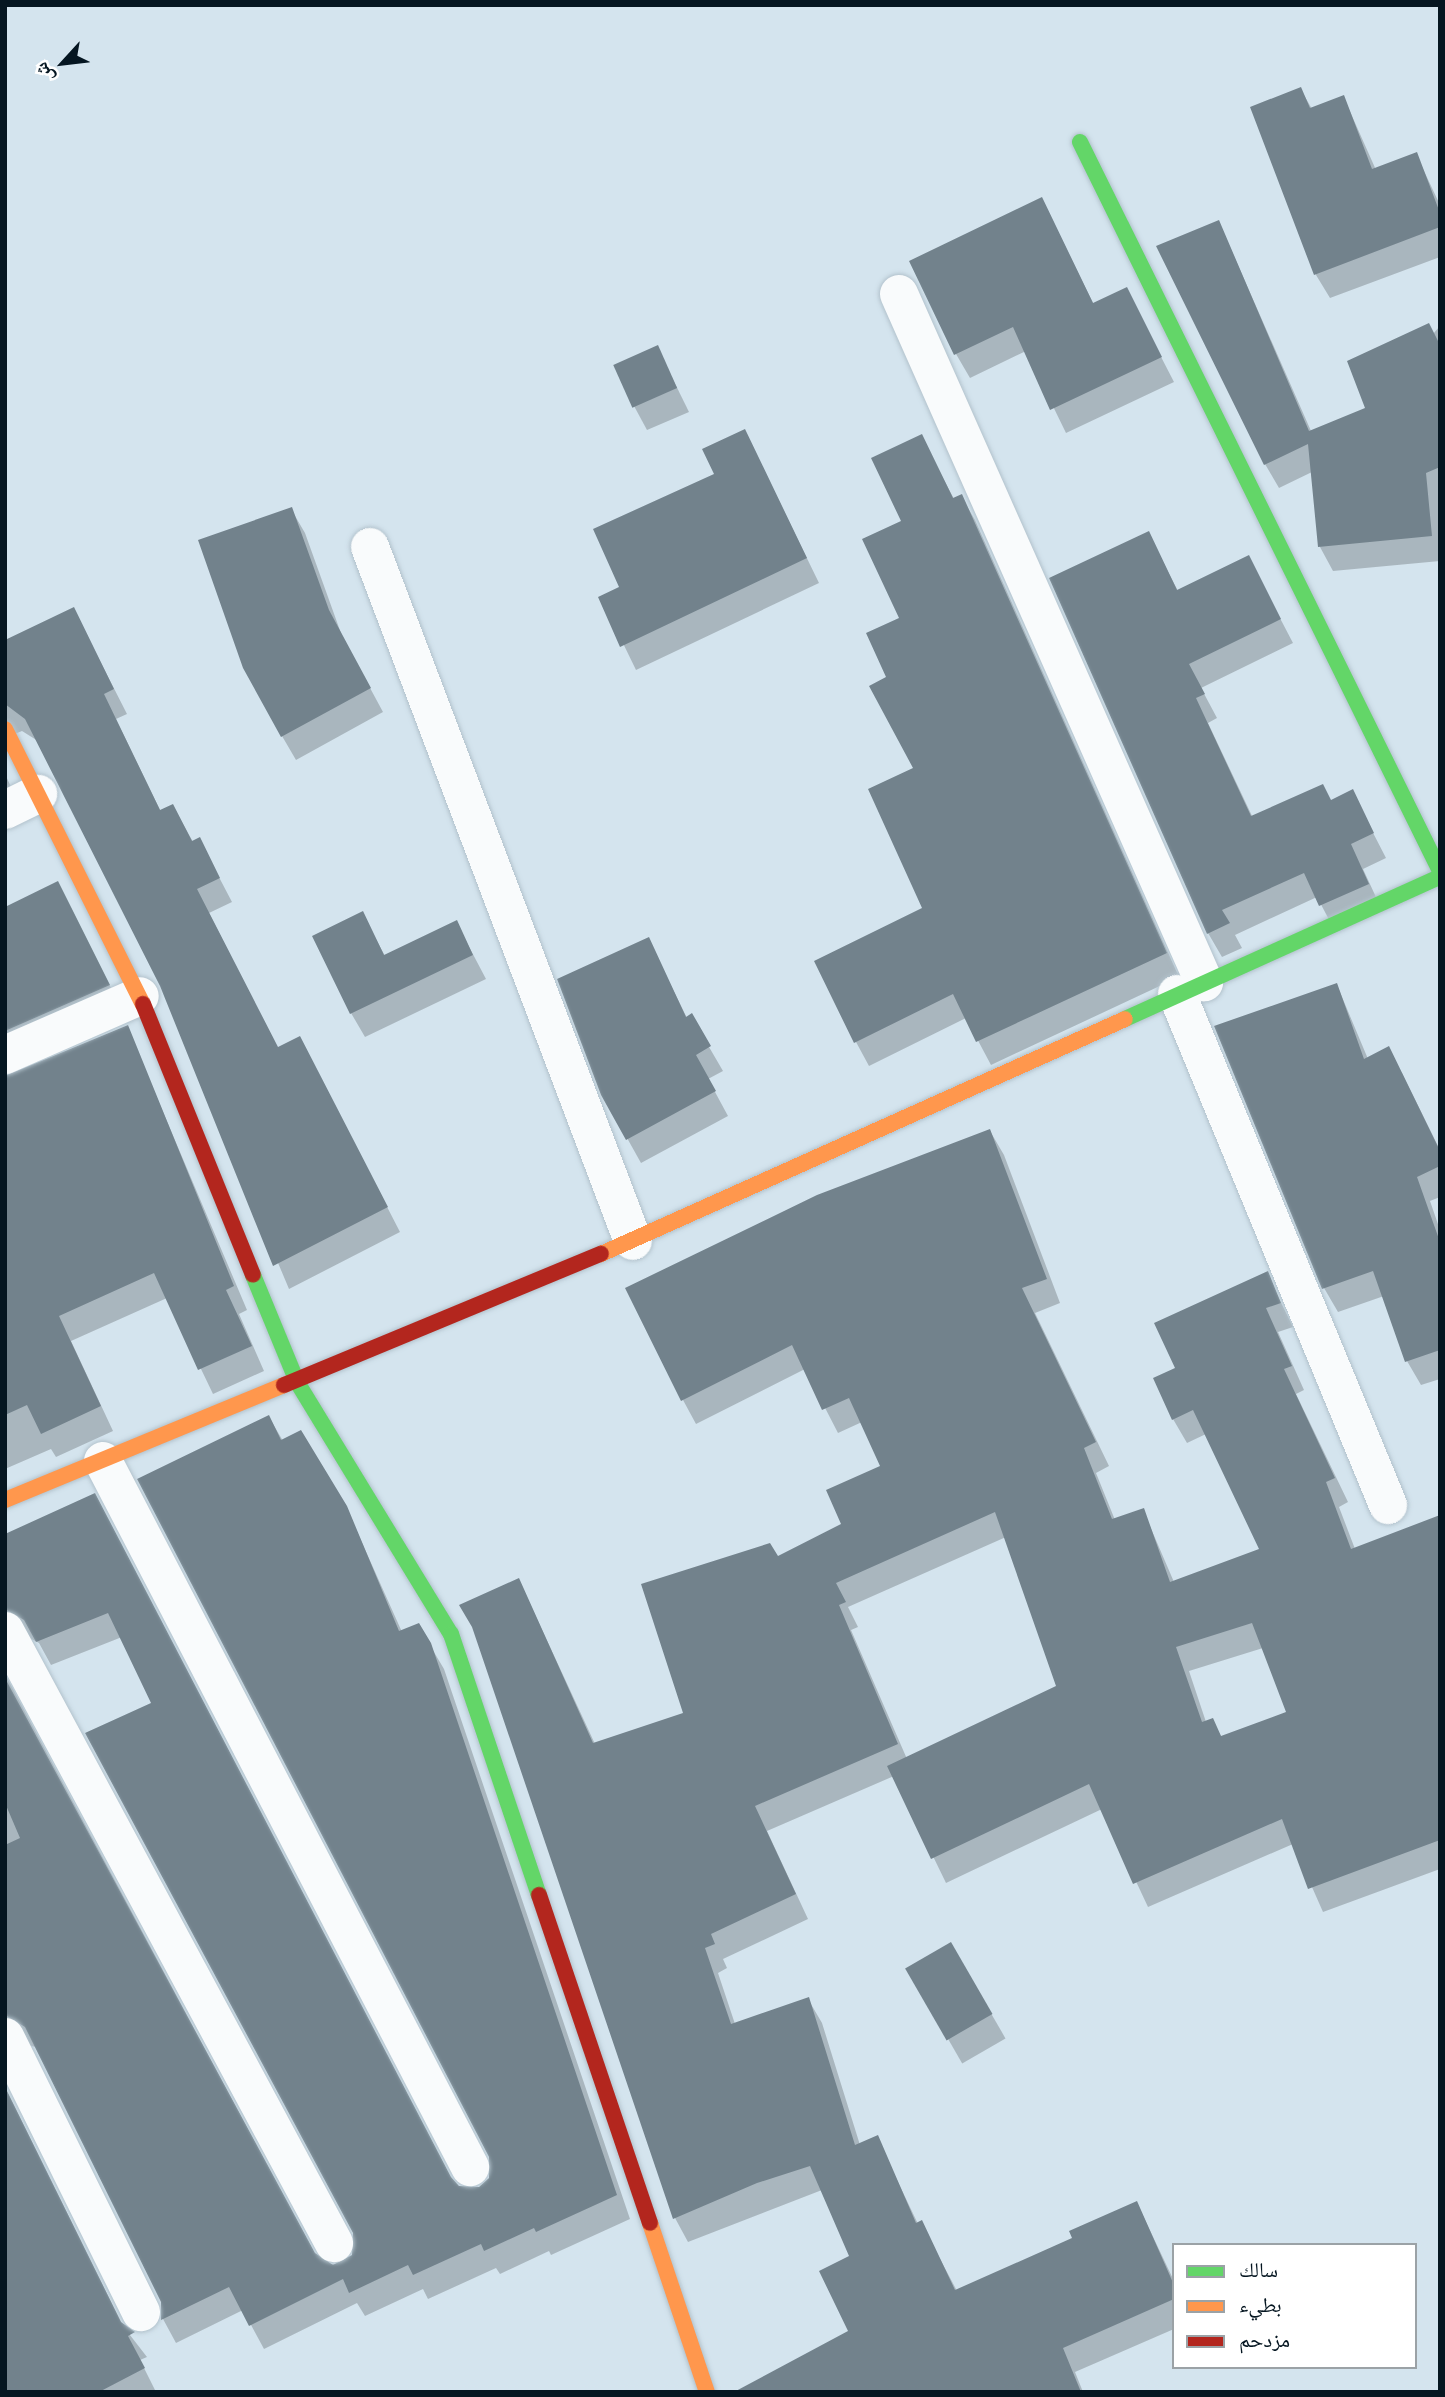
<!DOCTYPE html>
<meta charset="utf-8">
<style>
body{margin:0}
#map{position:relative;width:1445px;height:2397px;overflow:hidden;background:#d4e4ee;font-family:Poppins,"Noto Naskh Arabic",sans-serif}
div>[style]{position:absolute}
.shadow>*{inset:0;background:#0003;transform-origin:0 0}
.building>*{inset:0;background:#72828c;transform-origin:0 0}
.roads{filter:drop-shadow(0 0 2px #b2c2cc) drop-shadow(0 0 2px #b2c2cc)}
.street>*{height:38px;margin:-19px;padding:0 19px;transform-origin:19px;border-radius:19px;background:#f9fbfc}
.fast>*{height:16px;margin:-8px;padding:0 8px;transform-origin:8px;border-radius:8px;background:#63d668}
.slow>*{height:16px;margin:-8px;padding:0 8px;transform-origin:8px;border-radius:8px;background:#ff974d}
.jam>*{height:16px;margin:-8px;padding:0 8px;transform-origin:8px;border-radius:8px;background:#b3261e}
span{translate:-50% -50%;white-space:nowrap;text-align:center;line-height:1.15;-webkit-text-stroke:7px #fff;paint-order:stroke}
.frame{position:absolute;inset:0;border:7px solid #051621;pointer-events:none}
.legend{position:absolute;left:1172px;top:2243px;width:245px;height:126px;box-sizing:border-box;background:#fff;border:2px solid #9ba2a6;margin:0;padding:9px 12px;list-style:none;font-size:21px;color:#051621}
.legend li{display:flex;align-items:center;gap:14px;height:35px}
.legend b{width:35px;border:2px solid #9ba2a6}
.north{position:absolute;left:28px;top:28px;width:70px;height:70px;-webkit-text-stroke:5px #fff;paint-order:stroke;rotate:243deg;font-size:19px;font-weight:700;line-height:28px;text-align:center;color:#051621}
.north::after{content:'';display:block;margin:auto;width:24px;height:32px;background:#051621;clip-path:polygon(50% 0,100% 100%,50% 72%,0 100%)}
</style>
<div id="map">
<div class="shadow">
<i style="clip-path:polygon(1301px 90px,1312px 109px,1344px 98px,1376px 170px,1416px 154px,1440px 205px,1440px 257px,1330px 298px,1316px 275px,1252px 108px)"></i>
<i style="clip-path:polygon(1042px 199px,1094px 305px,1126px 289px,1174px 382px,1066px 433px,1026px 351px,970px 378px,956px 354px)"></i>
<i style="clip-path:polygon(1219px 222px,1311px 431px,1367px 409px,1440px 326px,1440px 561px,1333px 571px,1320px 547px,1312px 472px,1279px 488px,1265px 464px)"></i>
<i style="clip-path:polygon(657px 347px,689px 412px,647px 430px,634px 406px)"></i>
<i style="clip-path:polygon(745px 431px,819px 583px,636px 670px,601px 598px,622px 588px,716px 475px)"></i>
<i style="clip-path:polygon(921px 436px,954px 499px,961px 496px,975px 520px,1179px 977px,991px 1065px,966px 1018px,869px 1066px,856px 1042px,924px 909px,915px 769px,888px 678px,901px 619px,904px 522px)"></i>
<i style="clip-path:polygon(291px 509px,305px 533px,342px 636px,383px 712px,296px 760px,282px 736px)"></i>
<i style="clip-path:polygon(1148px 533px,1178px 591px,1248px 557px,1293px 643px,1201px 688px,1217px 718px,1208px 723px,1253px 818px,1332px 802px,1352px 792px,1386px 858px,1363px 869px,1381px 908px,1334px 929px,1317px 897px,1235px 935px,1242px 948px,1222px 957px,1208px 933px)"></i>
<i style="clip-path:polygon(74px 610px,127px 714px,116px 719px,161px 812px,173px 806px,193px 842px,199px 839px,232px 902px,209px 913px,278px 1049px,300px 1038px,400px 1232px,289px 1289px,161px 985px,38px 741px,22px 731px,5px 738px,5px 642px)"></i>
<i style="clip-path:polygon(5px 774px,21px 809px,5px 821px)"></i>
<i style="clip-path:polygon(5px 908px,71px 908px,122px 1010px,5px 1063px)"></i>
<i style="clip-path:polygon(362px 913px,385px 956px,456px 922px,486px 979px,365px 1037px,351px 1013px)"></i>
<i style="clip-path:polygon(648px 939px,687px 1018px,691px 1016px,723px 1071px,708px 1079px,728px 1116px,641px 1163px,603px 1095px)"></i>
<i style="clip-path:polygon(1337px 985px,1368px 1059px,1402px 1073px,1440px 1150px,1440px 1197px,1430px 1201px,1440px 1230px,1440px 1379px,1421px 1385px,1407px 1361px,1384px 1296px,1338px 1312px,1324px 1288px)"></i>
<i style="clip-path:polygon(127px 1027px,247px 1310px,239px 1314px,264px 1371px,213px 1394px,167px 1298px,71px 1341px,113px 1431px,56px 1457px,51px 1449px,5px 1469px,5px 1076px)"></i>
<i style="clip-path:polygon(evenodd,990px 1131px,1004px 1155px,1060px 1303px,1035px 1313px,1109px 1466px,1096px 1473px,1115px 1520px,1143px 1510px,1174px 1582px,1261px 1550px,1206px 1434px,1187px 1443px,1173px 1419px,1177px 1369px,1267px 1274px,1293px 1327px,1278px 1332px,1304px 1390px,1296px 1394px,1348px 1502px,1339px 1507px,1355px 1549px,1440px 1517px,1440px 1869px,1323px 1912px,1293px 1844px,1148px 1907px,1102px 1809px,946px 1883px,894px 1776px,767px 1831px,808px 1919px,723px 1959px,727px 1968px,718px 1973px,735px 2024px,808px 1999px,822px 2023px,860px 2145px,877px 2138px,918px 2224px,921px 2223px,957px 2291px,1075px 2239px,1137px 2203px,1174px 2281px,1174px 2329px,1075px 2372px,1083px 2392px,737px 2392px,850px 2332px,851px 2257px,822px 2190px,688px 2242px,675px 2218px,519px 1580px,595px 1744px,685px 1714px,777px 1558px,843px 1525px,882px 1467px,862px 1422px,838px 1433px,805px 1369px,696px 1424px,683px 1400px,990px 1131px,1006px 1537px,1058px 1687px,907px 1759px,851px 1630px,858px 1627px,848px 1607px,1006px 1537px,990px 1131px,1263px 1648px,1288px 1713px,1222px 1738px,1212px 1720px,1206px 1722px,1189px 1671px,1263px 1648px)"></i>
<i style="clip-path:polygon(269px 1417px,283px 1441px,346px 1507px,402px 1632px,418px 1625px,444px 1669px,630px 2219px,551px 2255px,549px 2251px,500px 2274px,496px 2268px,428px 2299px,423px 2289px,365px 2316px,357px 2303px,264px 2349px,243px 2310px,176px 2343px,163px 2319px,162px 2302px,36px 2047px,10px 2041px,5px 2045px,5px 1674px,316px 2257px,322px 2264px,344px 2264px,355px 2255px,355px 2232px,154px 1704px,122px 1637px,51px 1665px,39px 1643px,20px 1633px,5px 1640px,5px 1536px,94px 1495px,452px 2181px,458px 2187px,480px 2188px,490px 2179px,491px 2157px)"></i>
<i style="left:951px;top:1944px;width:109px;height:50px;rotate:60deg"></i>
<i style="clip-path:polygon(5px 2087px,123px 2326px,147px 2357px,140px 2360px,156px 2392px,5px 2392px)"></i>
</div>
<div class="building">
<i style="clip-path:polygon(1301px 87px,1310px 108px,1344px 95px,1372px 169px,1417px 152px,1440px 213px,1440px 227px,1314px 275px,1250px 107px)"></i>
<i style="clip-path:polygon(1042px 197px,1093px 303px,1127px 287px,1162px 357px,1050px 410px,1013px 327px,954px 355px,909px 261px)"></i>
<i style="clip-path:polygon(1219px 220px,1309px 431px,1365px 408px,1347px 361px,1429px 323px,1440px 345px,1440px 467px,1426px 473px,1432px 536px,1318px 547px,1308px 444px,1264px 465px,1156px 246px)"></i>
<i style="left:658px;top:345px;width:47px;height:49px;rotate:66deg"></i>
<i style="clip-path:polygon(745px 429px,807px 558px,620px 647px,598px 597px,619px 587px,593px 529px,714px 474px,702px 449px)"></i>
<i style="clip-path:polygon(922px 434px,953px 498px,962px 494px,1167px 953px,976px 1042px,953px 994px,854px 1043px,814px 961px,922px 908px,868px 789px,913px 768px,869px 686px,886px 677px,866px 633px,899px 618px,862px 539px,901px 521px,871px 458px)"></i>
<i style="clip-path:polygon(292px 507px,329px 610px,371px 688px,281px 737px,243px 668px,198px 540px)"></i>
<i style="clip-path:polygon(1149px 531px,1177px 590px,1249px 555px,1281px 619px,1189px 664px,1205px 694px,1196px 698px,1251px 816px,1323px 784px,1331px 800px,1353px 789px,1374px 833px,1351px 844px,1369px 884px,1319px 906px,1304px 873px,1222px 910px,1230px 923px,1207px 934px,1049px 578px)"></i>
<i style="clip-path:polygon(74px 607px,114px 689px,104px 694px,160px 810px,173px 804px,192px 841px,200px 837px,220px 878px,197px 889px,278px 1047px,300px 1036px,388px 1207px,273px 1266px,160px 986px,25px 719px,5px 704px,5px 640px)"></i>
<i style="clip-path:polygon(58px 881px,110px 985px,5px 1031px,5px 907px)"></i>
<i style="clip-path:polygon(363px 911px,384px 955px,457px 920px,473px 955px,350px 1014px,312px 936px)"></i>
<i style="clip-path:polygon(649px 937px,686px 1017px,692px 1013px,711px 1046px,696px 1055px,716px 1091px,626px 1140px,601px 1095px,557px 979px)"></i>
<i style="clip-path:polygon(1337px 983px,1364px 1059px,1389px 1046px,1440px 1151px,1440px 1166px,1417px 1177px,1440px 1242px,1440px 1350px,1405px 1362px,1373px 1271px,1322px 1289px,1214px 1026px)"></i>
<i style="clip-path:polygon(128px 1025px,234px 1286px,226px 1290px,252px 1346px,198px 1370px,154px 1273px,59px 1316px,101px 1406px,41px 1434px,27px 1405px,5px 1415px,5px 1076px)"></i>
<i style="clip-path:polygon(evenodd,990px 1129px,1047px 1279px,1022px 1288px,1096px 1442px,1084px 1448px,1112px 1519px,1144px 1508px,1170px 1582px,1259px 1549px,1193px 1410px,1172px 1420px,1153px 1378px,1175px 1368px,1154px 1323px,1268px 1271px,1281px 1303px,1266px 1308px,1292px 1366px,1284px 1369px,1335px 1478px,1326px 1482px,1351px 1549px,1440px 1515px,1440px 1840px,1308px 1889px,1282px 1819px,1133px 1884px,1089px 1784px,931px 1859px,887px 1766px,1056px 1686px,995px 1512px,836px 1583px,846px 1602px,839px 1605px,898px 1744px,755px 1806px,796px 1894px,711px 1934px,715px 1944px,705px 1948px,731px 2024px,809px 1997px,855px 2145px,878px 2135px,916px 2223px,922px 2220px,955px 2290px,1072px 2238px,1069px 2231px,1137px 2201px,1174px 2285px,1174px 2299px,1063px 2348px,1081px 2392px,734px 2392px,848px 2331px,819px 2271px,849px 2256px,810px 2166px,757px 2183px,673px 2219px,472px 1627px,459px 1605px,519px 1578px,593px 1743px,683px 1713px,641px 1584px,770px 1543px,778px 1556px,841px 1524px,826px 1490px,880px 1466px,849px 1398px,822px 1410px,792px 1345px,681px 1401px,625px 1288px,817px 1195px,990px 1129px,1252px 1623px,1286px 1712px,1221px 1736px,1213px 1718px,1202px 1722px,1176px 1647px,1252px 1623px)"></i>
<i style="clip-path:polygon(269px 1415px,281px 1440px,301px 1430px,347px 1506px,399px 1631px,419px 1623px,431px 1643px,617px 2195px,536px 2232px,534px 2228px,484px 2251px,481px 2244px,413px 2275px,408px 2265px,349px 2293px,343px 2279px,249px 2326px,229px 2287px,161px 2320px,161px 2302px,25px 2027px,5px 2015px,5px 1845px,20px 1838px,5px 1803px,5px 1678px,315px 2253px,333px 2265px,352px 2255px,353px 2233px,85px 1733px,151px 1703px,108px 1613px,36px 1642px,24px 1620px,5px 1609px,5px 1534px,95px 1493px,451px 2177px,459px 2186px,479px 2187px,489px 2178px,489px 2157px,137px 1479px)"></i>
<i style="left:951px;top:1942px;width:83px;height:53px;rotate:60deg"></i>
<i style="clip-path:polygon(5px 2087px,121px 2322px,135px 2332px,128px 2336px,145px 2368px,99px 2392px,5px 2392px)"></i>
</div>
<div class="roads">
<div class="street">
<i style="left:899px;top:294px;width:753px;rotate:66.09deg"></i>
<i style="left:370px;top:547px;width:742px;rotate:69.25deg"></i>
<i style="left:5px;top:810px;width:37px;rotate:-26deg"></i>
<i style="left:1177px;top:994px;width:553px;rotate:67.56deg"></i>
<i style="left:5px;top:1055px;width:147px;rotate:-23.6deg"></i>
<i style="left:103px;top:1461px;width:796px;rotate:62.53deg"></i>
<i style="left:5px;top:1631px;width:695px;rotate:61.74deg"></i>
<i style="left:5px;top:2037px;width:307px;rotate:63.7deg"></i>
</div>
<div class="fast">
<i style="left:1080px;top:142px;width:813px;rotate:63.72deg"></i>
<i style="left:1125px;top:1019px;width:346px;rotate:-24.3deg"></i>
<i style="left:253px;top:1275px;width:116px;rotate:67.6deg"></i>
<i style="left:297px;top:1382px;width:295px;rotate:58.6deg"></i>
<i style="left:451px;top:1634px;width:275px;rotate:71.4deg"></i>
</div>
<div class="slow">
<i style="left:5px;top:729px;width:308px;rotate:63.4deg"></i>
<i style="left:601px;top:1254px;width:574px;rotate:-24.15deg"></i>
<i style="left:5px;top:1500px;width:302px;rotate:-22.4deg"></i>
<i style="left:650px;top:2223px;width:178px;rotate:71.4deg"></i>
</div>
<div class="jam">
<i style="left:143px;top:1004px;width:292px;rotate:67.9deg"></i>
<i style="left:284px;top:1385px;width:343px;rotate:-22.5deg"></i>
<i style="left:539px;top:1895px;width:346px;rotate:71.3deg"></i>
</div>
</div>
<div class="frame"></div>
<ul class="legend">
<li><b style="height:9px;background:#63d668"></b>سالك</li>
<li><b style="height:9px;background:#ff974d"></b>بطيء</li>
<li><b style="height:9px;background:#b3261e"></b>مزدحم</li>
</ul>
<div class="north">ش</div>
</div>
